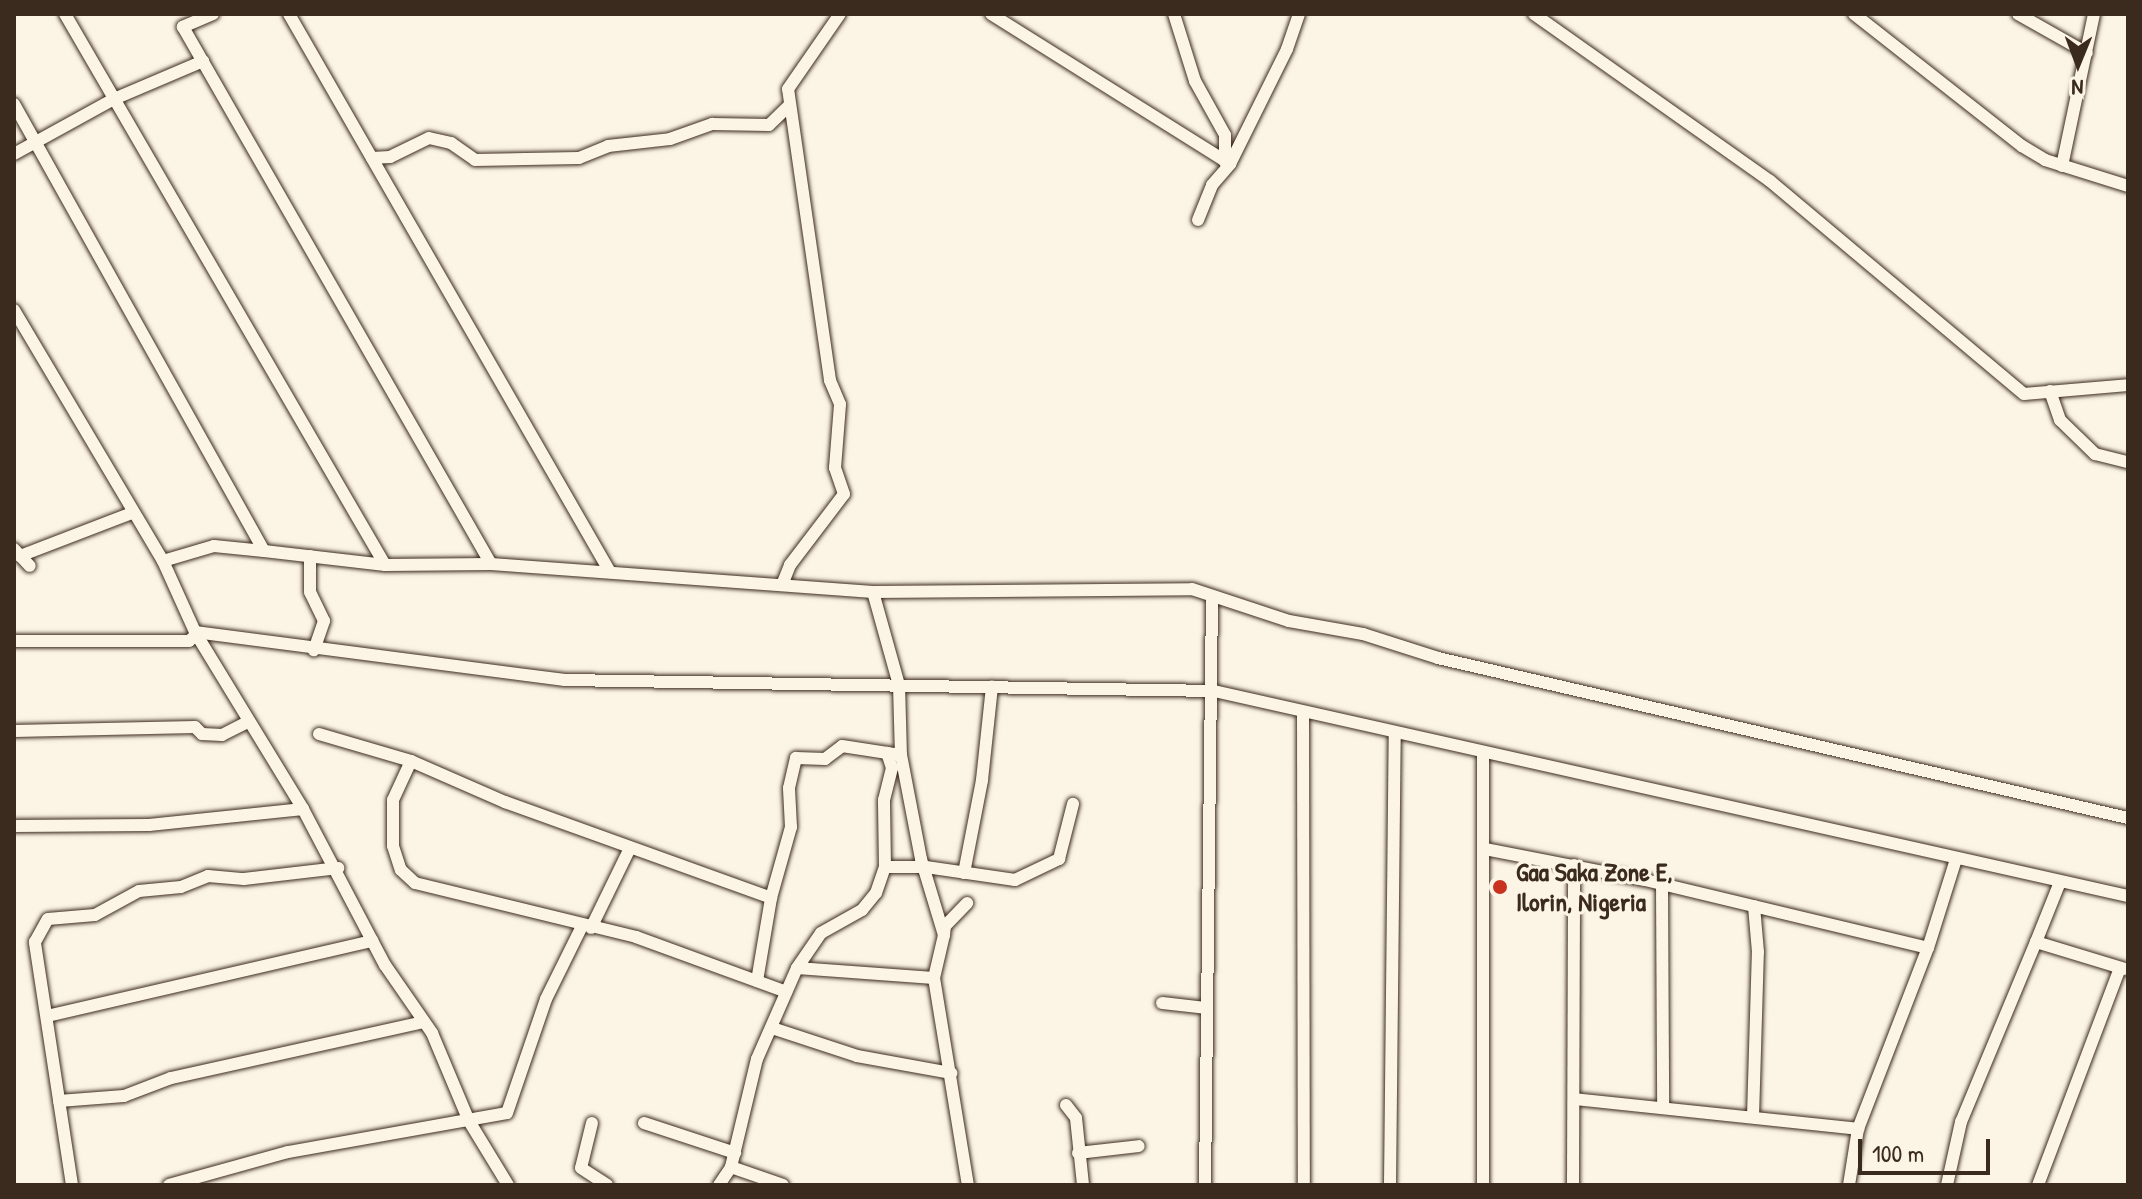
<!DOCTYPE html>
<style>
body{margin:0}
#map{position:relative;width:2142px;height:1199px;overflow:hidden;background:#fcf5e5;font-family:"Patrick Hand",sans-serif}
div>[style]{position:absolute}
.roads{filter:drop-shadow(0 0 2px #3b2a1e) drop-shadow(0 0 2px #3b2a1e)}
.minor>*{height:12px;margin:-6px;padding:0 6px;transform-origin:6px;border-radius:6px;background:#fcf5e5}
.dots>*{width:22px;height:22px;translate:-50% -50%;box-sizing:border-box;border:4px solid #fcf5e5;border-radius:50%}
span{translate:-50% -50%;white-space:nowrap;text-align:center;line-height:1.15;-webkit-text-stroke:6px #fcf5e5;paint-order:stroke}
.poi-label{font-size:26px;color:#3b2a1e;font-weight:700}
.left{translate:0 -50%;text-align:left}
.frame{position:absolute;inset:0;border:16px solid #3b2a1e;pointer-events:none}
.north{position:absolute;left:2038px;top:24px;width:80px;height:80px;-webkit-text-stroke:6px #fcf5e5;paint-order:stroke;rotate:181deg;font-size:22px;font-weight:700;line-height:32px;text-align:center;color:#3b2a1e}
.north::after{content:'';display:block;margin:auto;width:28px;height:36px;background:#3b2a1e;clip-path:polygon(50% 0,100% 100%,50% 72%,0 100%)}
.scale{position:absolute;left:1858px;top:1139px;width:132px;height:36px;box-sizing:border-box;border:4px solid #3b2a1e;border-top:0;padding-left:10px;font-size:24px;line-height:28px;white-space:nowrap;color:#3b2a1e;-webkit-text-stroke:6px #fcf5e5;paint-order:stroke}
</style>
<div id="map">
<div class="roads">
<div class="minor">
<i style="left:65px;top:14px;width:637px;rotate:59.85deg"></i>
<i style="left:213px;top:14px;width:33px;rotate:157deg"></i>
<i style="left:183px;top:27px;width:619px;rotate:60.16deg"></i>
<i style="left:289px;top:14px;width:644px;rotate:60.09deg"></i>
<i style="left:991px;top:14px;width:282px;rotate:32.1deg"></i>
<i style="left:1230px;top:164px;width:128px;rotate:-63.6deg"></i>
<i style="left:1287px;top:49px;width:37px;rotate:-71deg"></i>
<i style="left:1174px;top:14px;width:70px;rotate:72.6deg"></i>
<i style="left:1195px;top:81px;width:62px;rotate:60.9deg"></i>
<i style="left:1225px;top:135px;width:27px;rotate:90deg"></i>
<i style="left:1534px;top:14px;width:289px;rotate:35.3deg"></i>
<i style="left:1770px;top:181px;width:331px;rotate:40deg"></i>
<i style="left:2024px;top:394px;width:104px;rotate:-4.9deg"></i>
<i style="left:1854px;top:14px;width:214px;rotate:38.2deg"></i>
<i style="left:2022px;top:146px;width:27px;rotate:31deg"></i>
<i style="left:2045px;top:160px;width:87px;rotate:17.4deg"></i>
<i style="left:2018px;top:14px;width:79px;rotate:29.5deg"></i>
<i style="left:14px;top:104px;width:512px;rotate:60.78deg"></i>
<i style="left:264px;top:551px;width:122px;rotate:6.6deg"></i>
<i style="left:385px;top:565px;width:106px;rotate:-0.5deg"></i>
<i style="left:491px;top:564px;width:383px;rotate:4.2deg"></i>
<i style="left:873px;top:592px;width:319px;rotate:-0.5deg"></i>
<i style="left:1192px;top:589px;width:102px;rotate:18.3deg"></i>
<i style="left:1289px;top:621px;width:75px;rotate:10deg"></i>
<i style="left:1363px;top:634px;width:79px;rotate:17.7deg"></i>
<i style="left:1438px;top:658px;width:708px;rotate:13.06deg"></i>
<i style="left:14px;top:154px;width:114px;rotate:-28.8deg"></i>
<i style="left:114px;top:99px;width:97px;rotate:-23.1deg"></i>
<i style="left:372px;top:158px;width:18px;rotate:-3deg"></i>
<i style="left:390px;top:157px;width:43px;rotate:-26deg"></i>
<i style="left:429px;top:138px;width:23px;rotate:13deg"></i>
<i style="left:451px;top:143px;width:29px;rotate:35deg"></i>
<i style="left:475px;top:160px;width:104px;rotate:-1.1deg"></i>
<i style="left:579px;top:158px;width:31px;rotate:-22deg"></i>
<i style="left:608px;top:146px;width:62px;rotate:-6.4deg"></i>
<i style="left:670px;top:139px;width:45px;rotate:-19.7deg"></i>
<i style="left:712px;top:124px;width:57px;rotate:1deg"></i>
<i style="left:769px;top:125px;width:29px;rotate:-44deg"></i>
<i style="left:2062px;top:166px;width:155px;rotate:-78.1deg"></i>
<i style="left:1198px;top:220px;width:38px;rotate:-68deg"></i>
<i style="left:1212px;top:185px;width:28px;rotate:-49deg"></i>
<i style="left:14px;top:310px;width:292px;rotate:59.3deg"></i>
<i style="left:163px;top:561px;width:78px;rotate:65.7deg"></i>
<i style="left:195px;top:632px;width:207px;rotate:58.6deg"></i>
<i style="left:2050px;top:391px;width:31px;rotate:71deg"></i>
<i style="left:2060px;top:420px;width:49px;rotate:44.2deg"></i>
<i style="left:2095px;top:454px;width:34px;rotate:14deg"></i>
<i style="left:14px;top:549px;width:23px;rotate:47deg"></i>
<i style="left:20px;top:556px;width:120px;rotate:-21deg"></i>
<i style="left:310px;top:556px;width:36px;rotate:90deg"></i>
<i style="left:310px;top:592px;width:32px;rotate:64deg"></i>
<i style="left:324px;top:621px;width:31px;rotate:109deg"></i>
<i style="left:163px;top:561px;width:53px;rotate:-16.4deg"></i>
<i style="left:214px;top:546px;width:50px;rotate:5.7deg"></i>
<i style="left:782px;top:585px;width:22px;rotate:-68deg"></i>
<i style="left:790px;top:565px;width:89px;rotate:-52.7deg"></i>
<i style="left:844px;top:494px;width:28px;rotate:-109deg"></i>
<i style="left:835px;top:468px;width:64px;rotate:-85.5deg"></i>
<i style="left:840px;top:404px;width:26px;rotate:-113deg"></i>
<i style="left:830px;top:380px;width:294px;rotate:-98.2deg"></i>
<i style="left:788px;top:89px;width:91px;rotate:-55.3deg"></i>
<i style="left:873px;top:592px;width:97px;rotate:74.4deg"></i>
<i style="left:899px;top:685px;width:70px;rotate:88.4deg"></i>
<i style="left:901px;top:755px;width:106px;rotate:79.1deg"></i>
<i style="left:921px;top:859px;width:79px;rotate:73.2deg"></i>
<i style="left:944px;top:935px;width:44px;rotate:103.1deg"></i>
<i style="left:934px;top:978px;width:210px;rotate:80.7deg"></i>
<i style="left:195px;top:632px;width:373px;rotate:7.4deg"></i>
<i style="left:565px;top:680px;width:649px;rotate:0.97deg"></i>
<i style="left:1214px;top:691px;width:937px;rotate:12.64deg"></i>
<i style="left:14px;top:641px;width:175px"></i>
<i style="left:189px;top:641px;width:9px;rotate:-41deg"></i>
<i style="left:1303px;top:712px;width:473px;rotate:89.9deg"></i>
<i style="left:14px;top:731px;width:181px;rotate:-1.3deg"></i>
<i style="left:195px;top:727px;width:10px;rotate:45deg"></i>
<i style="left:202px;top:734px;width:20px;rotate:3deg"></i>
<i style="left:222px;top:735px;width:29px;rotate:-27deg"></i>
<i style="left:319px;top:734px;width:96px;rotate:16.4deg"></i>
<i style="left:411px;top:761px;width:103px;rotate:23.6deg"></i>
<i style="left:505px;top:802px;width:283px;rotate:19.8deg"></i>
<i style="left:411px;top:761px;width:43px;rotate:114.8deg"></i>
<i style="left:393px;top:800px;width:46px;rotate:90deg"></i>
<i style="left:393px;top:846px;width:25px;rotate:72deg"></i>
<i style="left:401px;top:870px;width:19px;rotate:43deg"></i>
<i style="left:415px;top:883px;width:228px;rotate:13.7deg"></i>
<i style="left:636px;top:937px;width:160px;rotate:20.1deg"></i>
<i style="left:14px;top:826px;width:135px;rotate:-0.4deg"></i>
<i style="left:149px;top:825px;width:155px;rotate:-5.9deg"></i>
<i style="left:303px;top:809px;width:176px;rotate:62.3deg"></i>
<i style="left:385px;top:965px;width:83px;rotate:55.3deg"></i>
<i style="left:432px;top:1033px;width:95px;rotate:67.2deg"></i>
<i style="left:469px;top:1121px;width:75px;rotate:58.6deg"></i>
<i style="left:1485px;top:849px;width:163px;rotate:11deg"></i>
<i style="left:1645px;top:880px;width:291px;rotate:13.5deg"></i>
<i style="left:1928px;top:948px;width:93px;rotate:-72.5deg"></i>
<i style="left:885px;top:867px;width:41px"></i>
<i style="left:926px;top:867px;width:90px;rotate:8.3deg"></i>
<i style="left:1015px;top:880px;width:49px;rotate:-25.5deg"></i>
<i style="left:1059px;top:859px;width:57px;rotate:-75.7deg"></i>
<i style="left:964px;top:873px;width:95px;rotate:-79deg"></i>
<i style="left:982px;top:780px;width:94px;rotate:-83.9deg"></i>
<i style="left:2060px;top:882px;width:65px;rotate:111.8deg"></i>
<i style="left:2036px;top:942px;width:93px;rotate:16.9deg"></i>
<i style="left:1662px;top:884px;width:224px;rotate:89.7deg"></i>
<i style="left:591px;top:928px;width:89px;rotate:-64deg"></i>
<i style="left:944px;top:935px;width:9px;rotate:-84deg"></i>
<i style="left:945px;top:926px;width:32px;rotate:-46deg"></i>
<i style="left:797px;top:968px;width:137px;rotate:4.2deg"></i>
<i style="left:757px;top:981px;width:84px;rotate:-80.4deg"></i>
<i style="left:771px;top:898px;width:74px;rotate:-74.3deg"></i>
<i style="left:791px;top:827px;width:39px;rotate:-93deg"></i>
<i style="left:789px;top:788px;width:31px;rotate:-77deg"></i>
<i style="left:796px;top:758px;width:29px;rotate:2deg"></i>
<i style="left:825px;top:759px;width:21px;rotate:-37deg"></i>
<i style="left:842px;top:746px;width:46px;rotate:8.8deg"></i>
<i style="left:1162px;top:1003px;width:44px;rotate:6.5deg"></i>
<i style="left:47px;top:1016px;width:334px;rotate:-13deg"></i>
<i style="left:772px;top:1028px;width:89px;rotate:18.2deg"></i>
<i style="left:857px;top:1056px;width:96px;rotate:10.3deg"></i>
<i style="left:1574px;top:1099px;width:286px;rotate:6deg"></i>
<i style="left:1858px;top:1129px;width:194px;rotate:-68.9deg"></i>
<i style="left:59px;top:1101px;width:65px;rotate:-4.4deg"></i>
<i style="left:124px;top:1096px;width:50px;rotate:-21deg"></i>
<i style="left:171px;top:1078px;width:258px;rotate:-12.5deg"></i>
<i style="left:1066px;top:1105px;width:16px;rotate:52deg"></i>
<i style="left:1076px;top:1118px;width:67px;rotate:84deg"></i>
<i style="left:1753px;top:1117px;width:165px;rotate:-88.3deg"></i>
<i style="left:1758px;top:952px;width:46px;rotate:-95deg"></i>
<i style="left:592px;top:1123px;width:46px;rotate:103.7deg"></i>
<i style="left:581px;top:1168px;width:31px;rotate:33deg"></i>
<i style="left:644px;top:1123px;width:96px;rotate:18.2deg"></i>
<i style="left:1078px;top:1153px;width:61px;rotate:-6.5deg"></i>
<i style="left:731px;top:1167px;width:55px;rotate:19.1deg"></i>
<i style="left:72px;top:1185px;width:246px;rotate:-98.7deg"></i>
<i style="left:35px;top:942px;width:26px;rotate:-61deg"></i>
<i style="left:48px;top:919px;width:47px;rotate:-4.9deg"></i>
<i style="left:95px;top:915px;width:50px;rotate:-28.6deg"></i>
<i style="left:139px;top:891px;width:42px;rotate:-5.4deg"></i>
<i style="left:181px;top:887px;width:29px;rotate:-22deg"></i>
<i style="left:208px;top:876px;width:36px;rotate:5deg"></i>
<i style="left:244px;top:879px;width:95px;rotate:-6.7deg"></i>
<i style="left:169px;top:1185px;width:123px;rotate:-15.5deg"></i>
<i style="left:288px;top:1152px;width:222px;rotate:-10.1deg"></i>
<i style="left:507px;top:1113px;width:120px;rotate:-71.1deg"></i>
<i style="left:546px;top:999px;width:81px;rotate:-63.7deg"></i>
<i style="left:719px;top:1185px;width:22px;rotate:-56deg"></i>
<i style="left:731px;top:1167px;width:111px;rotate:-76.5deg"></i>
<i style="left:757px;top:1059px;width:99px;rotate:-66.3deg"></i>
<i style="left:797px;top:968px;width:42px;rotate:-55.6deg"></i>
<i style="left:821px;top:933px;width:47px;rotate:-29.3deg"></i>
<i style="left:862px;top:910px;width:22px;rotate:-51deg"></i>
<i style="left:876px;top:893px;width:28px;rotate:-71deg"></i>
<i style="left:885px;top:867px;width:67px;rotate:-90.9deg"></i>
<i style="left:884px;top:800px;width:33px;rotate:-76deg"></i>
<i style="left:892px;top:768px;width:16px;rotate:-108deg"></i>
<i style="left:887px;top:753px;width:14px;rotate:8deg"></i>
<i style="left:1205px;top:1185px;width:589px;rotate:-89.32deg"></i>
<i style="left:1390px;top:1185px;width:452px;rotate:-89.4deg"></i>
<i style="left:1483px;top:1185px;width:431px;rotate:-90deg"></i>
<i style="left:1573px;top:1185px;width:320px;rotate:-89.8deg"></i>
<i style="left:1849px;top:1185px;width:57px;rotate:-80.9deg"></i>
<i style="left:1947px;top:1185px;width:65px;rotate:-77.5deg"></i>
<i style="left:1961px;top:1122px;width:195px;rotate:-67.4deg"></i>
<i style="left:2038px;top:1185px;width:232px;rotate:-69.3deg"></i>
</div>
</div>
<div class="dots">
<i style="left:1500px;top:887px;background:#c8321e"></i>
</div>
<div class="poi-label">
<span class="left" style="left:1516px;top:887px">Gaa Saka Zone E,<br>Ilorin, Nigeria</span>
</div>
<div class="frame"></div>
<div class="north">N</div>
<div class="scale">100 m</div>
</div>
